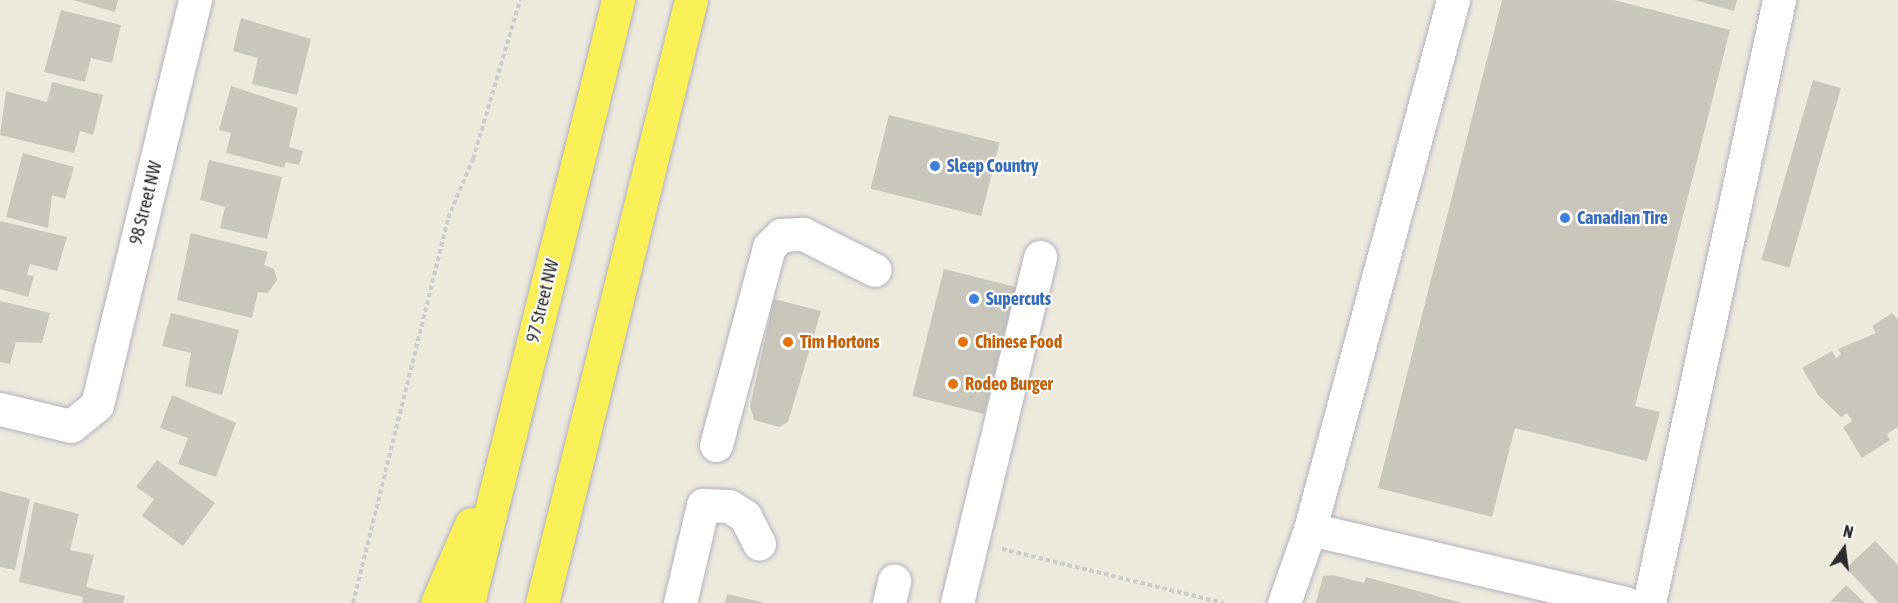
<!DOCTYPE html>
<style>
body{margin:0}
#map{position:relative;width:1898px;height:603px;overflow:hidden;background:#eee9dd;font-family:"Asap Condensed",sans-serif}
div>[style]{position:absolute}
.building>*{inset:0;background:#c9c6bc;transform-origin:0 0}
.path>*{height:4px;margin-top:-2px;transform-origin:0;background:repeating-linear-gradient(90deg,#ccc 0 4.5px,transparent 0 7.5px)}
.roads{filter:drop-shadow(0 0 2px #b1b1c0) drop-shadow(0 0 2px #b1b1c0)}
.minor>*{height:33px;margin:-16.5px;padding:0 16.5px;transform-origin:16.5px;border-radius:16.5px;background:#fff}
.major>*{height:33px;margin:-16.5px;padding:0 16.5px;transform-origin:16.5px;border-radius:16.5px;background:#f9ef56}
.dots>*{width:16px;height:16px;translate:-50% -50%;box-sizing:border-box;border:3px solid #fff;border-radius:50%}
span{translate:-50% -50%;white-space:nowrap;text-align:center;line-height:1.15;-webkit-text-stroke:4.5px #fff;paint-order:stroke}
.shop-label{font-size:18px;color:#366cbe;font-weight:700}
.left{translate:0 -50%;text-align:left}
.street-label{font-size:18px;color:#2b2b2b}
.food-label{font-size:18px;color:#c56008;font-weight:700}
.north{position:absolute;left:1814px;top:519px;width:60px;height:60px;-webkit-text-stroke:4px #fff;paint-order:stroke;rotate:14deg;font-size:16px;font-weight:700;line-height:24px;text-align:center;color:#2b2b2b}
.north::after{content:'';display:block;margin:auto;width:21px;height:27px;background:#2b2b2b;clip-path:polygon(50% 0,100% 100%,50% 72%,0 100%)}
</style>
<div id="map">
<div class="building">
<i style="clip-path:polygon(73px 0,118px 0,115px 12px)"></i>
<i style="clip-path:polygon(1502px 0,1614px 0,1730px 30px,1635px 406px,1660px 412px,1647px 461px,1515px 428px,1492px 517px,1378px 488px)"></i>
<i style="clip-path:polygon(1694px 0,1737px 0,1734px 11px)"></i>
<i style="clip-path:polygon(61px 10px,121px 25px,112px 63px,91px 58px,85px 82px,44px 72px)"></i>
<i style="clip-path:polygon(241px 18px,311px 39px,297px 95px,252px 84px,258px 58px,233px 51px)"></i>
<i style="left:1813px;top:80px;width:29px;height:187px;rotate:16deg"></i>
<i style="clip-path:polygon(52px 82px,103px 95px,93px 135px,80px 131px,74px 153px,0 135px,6px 91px,47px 102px)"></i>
<i style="clip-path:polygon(231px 86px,298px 108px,289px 147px,303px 151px,299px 165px,286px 162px,284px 168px,226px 153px,231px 133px,219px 130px)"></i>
<i style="left:889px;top:115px;width:114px;height:76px;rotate:14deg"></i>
<i style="clip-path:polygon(23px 153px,74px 167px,65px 199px,52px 195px,48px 228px,6px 217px)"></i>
<i style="clip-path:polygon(209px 160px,282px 177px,267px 239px,220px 228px,225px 207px,200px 200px)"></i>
<i style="clip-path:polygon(0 221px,67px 237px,57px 271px,30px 264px,27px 275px,34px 276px,28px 297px,0 289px)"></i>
<i style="clip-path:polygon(191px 233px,268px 252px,264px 265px,274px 269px,277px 280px,268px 293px,258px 292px,252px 318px,177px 300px)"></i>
<i style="left:944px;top:269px;width:74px;height:131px;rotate:14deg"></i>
<i style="clip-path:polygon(774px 299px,821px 311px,788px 422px,779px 427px,754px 420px,750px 406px)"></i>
<i style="clip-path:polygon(0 301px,50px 313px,42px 343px,16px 342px,10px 364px,0 362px)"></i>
<i style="clip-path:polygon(171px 313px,239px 330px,222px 395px,185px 386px,191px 353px,162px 346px)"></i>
<i style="clip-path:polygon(1892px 313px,1898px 320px,1898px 427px,1887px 434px,1890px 440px,1862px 458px,1843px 427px,1852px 421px,1847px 413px,1841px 417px,1818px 395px,1802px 368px,1832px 351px,1836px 358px,1841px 354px,1838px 349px,1876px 333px,1872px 326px)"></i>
<i style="clip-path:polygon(172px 395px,236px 423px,216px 477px,178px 464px,188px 438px,160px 428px)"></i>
<i style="clip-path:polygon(157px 460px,215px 503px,183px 546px,142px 516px,154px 499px,136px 487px)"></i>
<i style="clip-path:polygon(0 491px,30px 499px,15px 570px,0 567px)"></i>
<i style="clip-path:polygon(34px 502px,79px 514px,70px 550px,94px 555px,86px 587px,125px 596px,123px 603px,82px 603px,83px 597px,19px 582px)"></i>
<i style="clip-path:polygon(1875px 541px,1898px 565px,1898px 603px,1879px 603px,1846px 568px)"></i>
<i style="clip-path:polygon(1333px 575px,1364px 583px,1366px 577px,1462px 603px,1316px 603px,1323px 576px)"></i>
<i style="clip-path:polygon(1846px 585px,1865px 603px,1830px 602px)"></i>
<i style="clip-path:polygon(727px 594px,762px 602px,762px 603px,725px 603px)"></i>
</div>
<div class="path">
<i style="left:1002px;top:549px;width:228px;rotate:13.7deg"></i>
<i style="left:353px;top:603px;width:397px;rotate:-76.1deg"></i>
<i style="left:448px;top:218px;width:64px;rotate:-67deg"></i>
<i style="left:473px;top:159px;width:166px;rotate:-73.5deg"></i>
</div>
<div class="roads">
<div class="minor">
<i style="left:0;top:409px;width:73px;rotate:13.5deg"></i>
<i style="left:71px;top:426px;width:33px;rotate:-39deg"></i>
<i style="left:97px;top:405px;width:417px;rotate:-76.4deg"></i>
<i style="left:716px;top:445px;width:205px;rotate:-75deg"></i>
<i style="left:769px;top:247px;width:17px;rotate:-45deg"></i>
<i style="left:781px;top:235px;width:22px;rotate:-3deg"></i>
<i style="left:803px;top:234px;width:80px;rotate:26.6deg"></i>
<i style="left:1310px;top:529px;width:324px;rotate:13.2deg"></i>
<i style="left:680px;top:603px;width:101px;rotate:-76.8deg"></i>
<i style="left:703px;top:505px;width:26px;rotate:2deg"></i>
<i style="left:729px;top:506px;width:19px;rotate:32deg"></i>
<i style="left:745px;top:516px;width:31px;rotate:63deg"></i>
<i style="left:889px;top:603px;width:23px;rotate:-77deg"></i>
<i style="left:957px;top:603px;width:356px;rotate:-76.5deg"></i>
<i style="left:1284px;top:603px;width:78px;rotate:-70.6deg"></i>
<i style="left:1310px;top:529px;width:548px;rotate:-74.87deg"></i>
<i style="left:1649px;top:603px;width:617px;rotate:-77.83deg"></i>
</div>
<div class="major">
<i style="left:437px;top:603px;width:86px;rotate:-66.7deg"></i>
<i style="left:468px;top:603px;width:621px;rotate:-76.03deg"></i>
<i style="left:542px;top:603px;width:621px;rotate:-76.12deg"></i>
</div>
</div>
<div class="dots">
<i style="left:935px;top:166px;background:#3f7fe0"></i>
<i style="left:1565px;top:218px;background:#3f7fe0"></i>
<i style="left:974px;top:299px;background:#3f7fe0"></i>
<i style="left:788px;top:342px;background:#e8710a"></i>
<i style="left:963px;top:342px;background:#e8710a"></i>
<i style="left:953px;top:384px;background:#e8710a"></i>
</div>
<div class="shop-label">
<span class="left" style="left:947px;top:166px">Sleep Country</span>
<span class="left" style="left:1577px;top:218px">Canadian Tire</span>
<span class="left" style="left:986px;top:299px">Supercuts</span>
</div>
<div class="street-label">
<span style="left:146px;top:203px;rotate:-76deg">98 Street NW</span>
<span style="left:543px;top:301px;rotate:-76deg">97 Street NW</span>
</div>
<div class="food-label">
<span class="left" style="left:800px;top:342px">Tim Hortons</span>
<span class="left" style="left:975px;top:342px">Chinese Food</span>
<span class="left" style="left:965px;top:384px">Rodeo Burger</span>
</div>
<div class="north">N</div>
</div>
